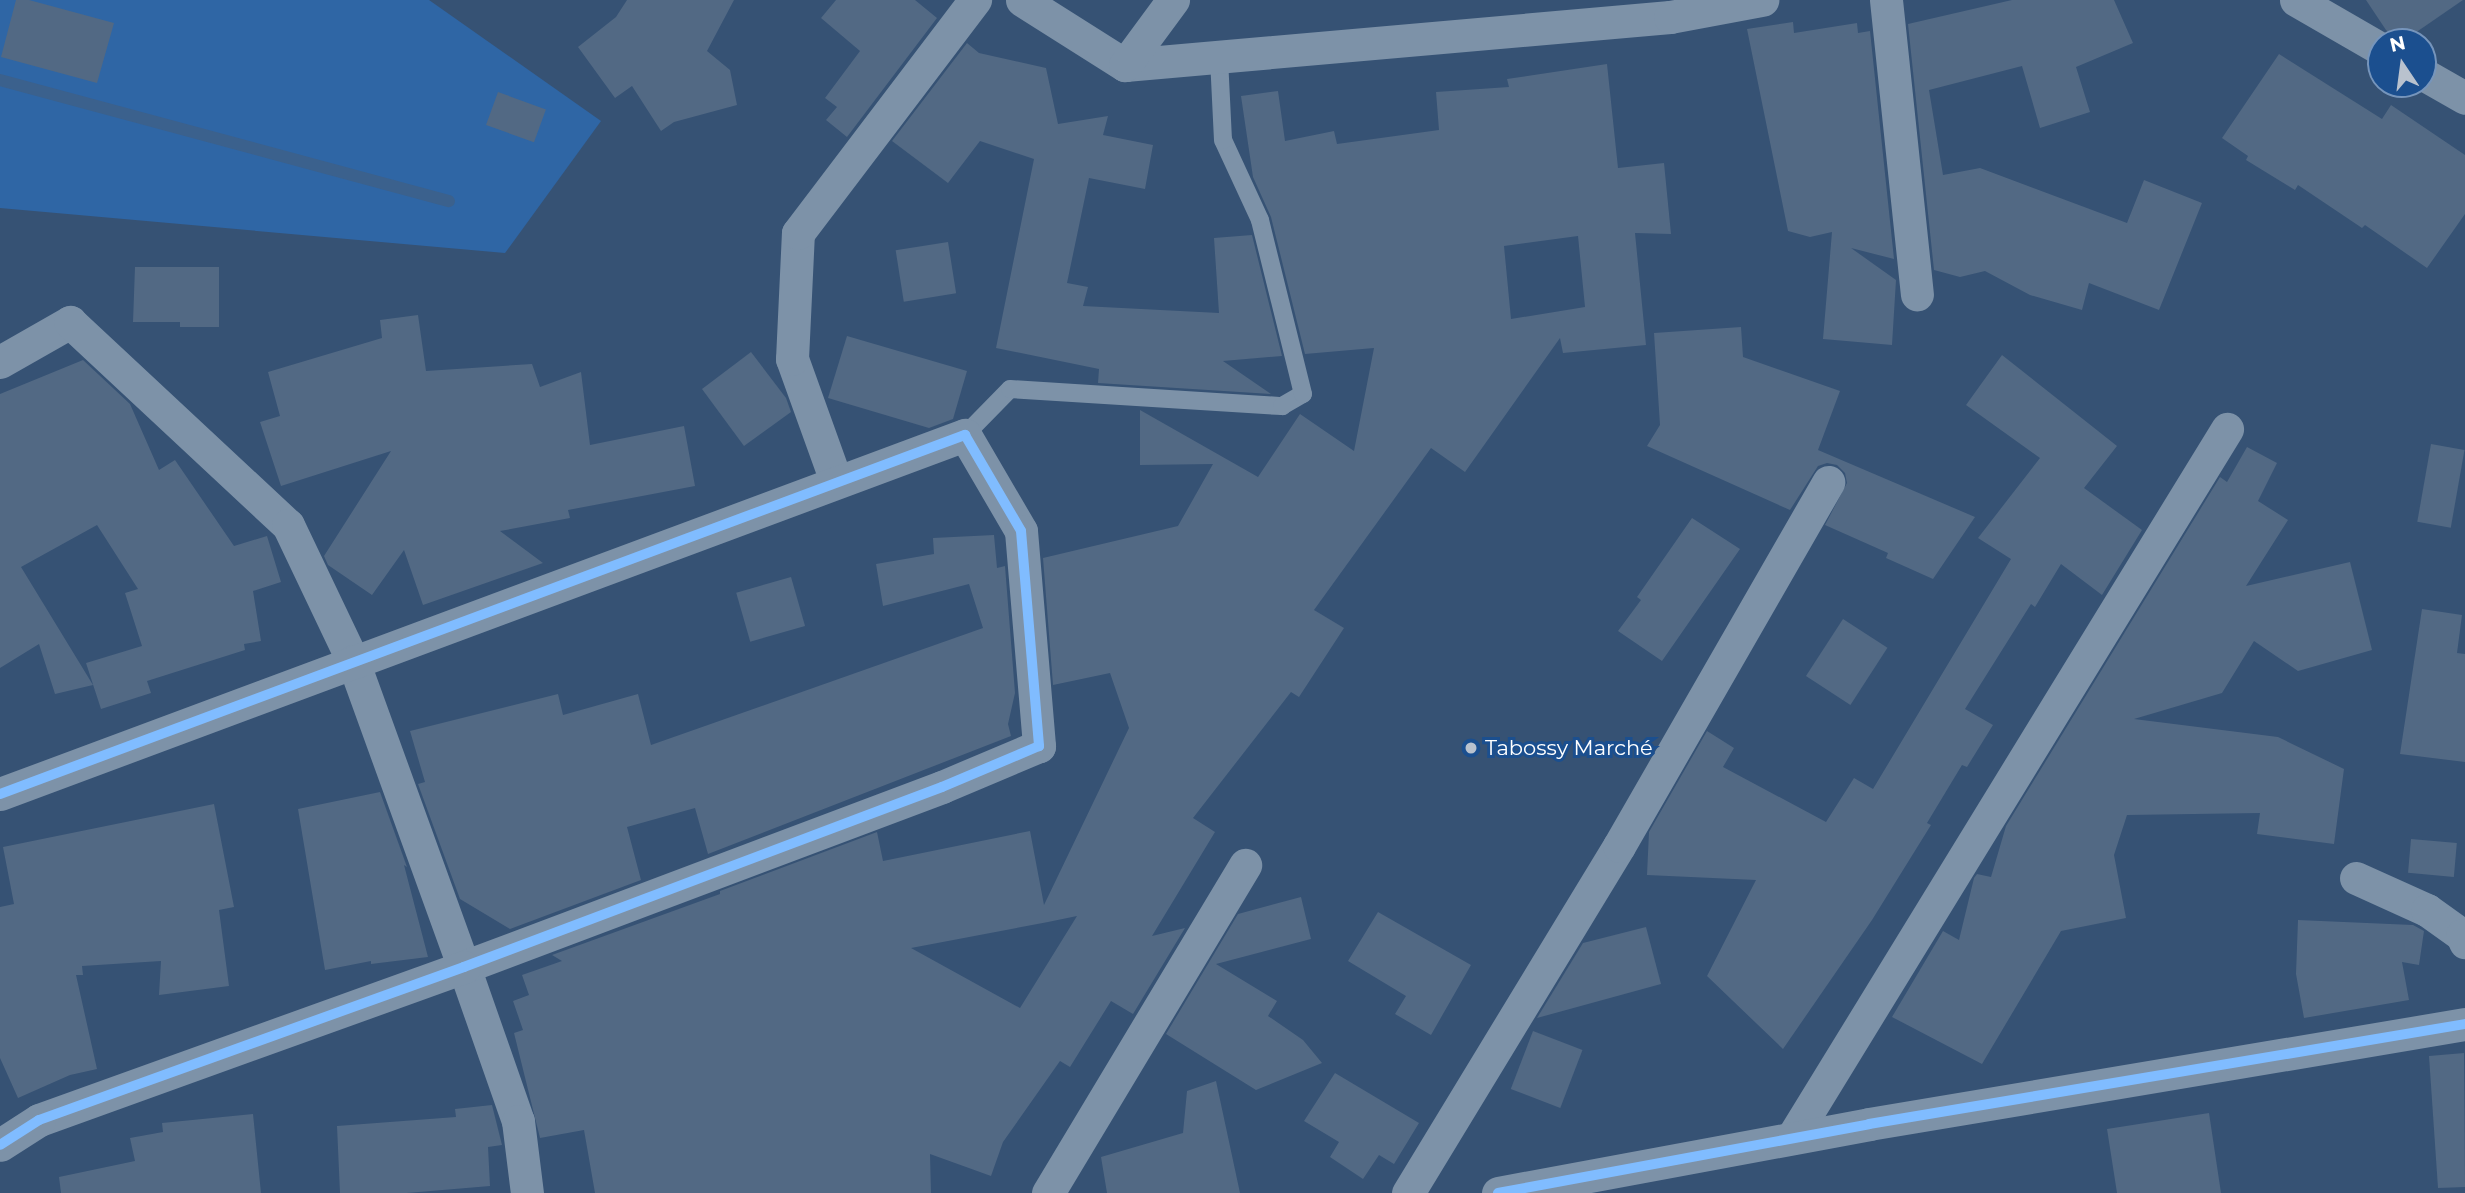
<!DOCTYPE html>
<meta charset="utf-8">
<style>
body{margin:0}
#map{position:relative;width:2465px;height:1193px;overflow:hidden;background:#365274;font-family:Montserrat,sans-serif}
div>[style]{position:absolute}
.green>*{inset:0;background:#2f66a5}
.stream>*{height:12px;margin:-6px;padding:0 6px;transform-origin:6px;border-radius:6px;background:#3b618d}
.building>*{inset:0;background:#526984;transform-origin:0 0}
.service>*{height:18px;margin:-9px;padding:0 9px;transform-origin:9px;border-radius:9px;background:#7d92a8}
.minor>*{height:33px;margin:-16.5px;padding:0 16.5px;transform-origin:16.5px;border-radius:16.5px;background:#7d92a8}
.cycleway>*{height:10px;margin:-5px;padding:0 5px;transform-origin:5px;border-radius:5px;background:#80bcff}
.dots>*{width:19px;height:19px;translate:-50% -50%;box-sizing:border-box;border:4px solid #1b4f8f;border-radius:50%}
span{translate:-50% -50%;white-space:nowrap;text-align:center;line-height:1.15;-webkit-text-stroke:6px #1b4f8f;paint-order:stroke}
.poi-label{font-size:21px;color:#fff}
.left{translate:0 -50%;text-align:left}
.north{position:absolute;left:2367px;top:28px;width:70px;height:70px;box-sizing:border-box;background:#1b4f8f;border:2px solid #7695bc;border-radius:50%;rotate:347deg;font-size:19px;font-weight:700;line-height:28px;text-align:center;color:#fff}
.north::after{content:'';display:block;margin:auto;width:24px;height:32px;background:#b9c2ce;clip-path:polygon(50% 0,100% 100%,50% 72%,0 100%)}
</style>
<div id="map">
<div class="green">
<i style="clip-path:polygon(0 0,429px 0,601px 121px,505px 253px,0 208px)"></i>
</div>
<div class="stream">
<i style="left:0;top:80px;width:465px;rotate:15.1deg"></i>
</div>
<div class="building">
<i style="clip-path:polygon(16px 0,29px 0,114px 23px,97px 83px,1px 57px)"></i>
<i style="clip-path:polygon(627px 0,734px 0,707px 51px,730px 70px,737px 105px,674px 122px,661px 131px,632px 86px,615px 98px,578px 47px,616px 17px)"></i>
<i style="clip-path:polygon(836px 0,915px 0,937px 18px,847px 137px,826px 120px,837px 107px,825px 98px,860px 51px,821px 18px)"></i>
<i style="clip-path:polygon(2012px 0,2114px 0,2133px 43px,2076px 67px,2090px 112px,2040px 128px,2022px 66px,1929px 90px,1943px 175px,1980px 168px,2127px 223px,2144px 180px,2202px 203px,2159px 310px,2089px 283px,2082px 310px,2030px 295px,1985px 271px,1960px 277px,1934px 270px,1908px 24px)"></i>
<i style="clip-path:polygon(2366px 0,2463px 0,2402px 42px,2386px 30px)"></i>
<i style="clip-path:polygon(1793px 22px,1794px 33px,1857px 23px,1858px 33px,1870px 31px,1894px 259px,1851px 248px,1896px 280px,1892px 345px,1823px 339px,1832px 232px,1810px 237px,1788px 231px,1747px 29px)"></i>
<i style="clip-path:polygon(967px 43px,979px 53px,1046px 68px,1058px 124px,1108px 116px,1103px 135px,1153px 145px,1145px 189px,1089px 178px,1067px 283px,1088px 287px,1083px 306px,1219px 313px,1214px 238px,1252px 235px,1282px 356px,1223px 361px,1271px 394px,1098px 383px,1099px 369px,996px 348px,1034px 159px,980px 141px,948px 183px,892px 141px)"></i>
<i style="clip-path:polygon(2279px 54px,2382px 119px,2391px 105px,2465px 155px,2465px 214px,2427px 268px,2365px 225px,2362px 228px,2298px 185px,2295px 190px,2246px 160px,2248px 156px,2222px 138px)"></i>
<i style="clip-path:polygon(evenodd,1607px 64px,1618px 168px,1664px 163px,1671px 234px,1635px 233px,1646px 345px,1563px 353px,1560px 338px,1465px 472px,1431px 448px,1314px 610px,1344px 628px,1299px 697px,1291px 692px,1193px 818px,1215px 832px,1152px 936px,1185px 928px,1133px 1014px,1111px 1001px,1070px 1067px,1060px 1061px,1003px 1142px,991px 1176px,930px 1154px,931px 1193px,595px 1193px,584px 1130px,540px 1138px,514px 1033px,523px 1030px,513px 1001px,529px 995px,522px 975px,562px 961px,552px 955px,720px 894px,720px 891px,877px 832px,883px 861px,1030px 831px,1044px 905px,1129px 728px,1110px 673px,1053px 685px,1043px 558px,1178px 526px,1213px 464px,1140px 465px,1140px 410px,1258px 477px,1300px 414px,1354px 451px,1374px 348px,1305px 354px,1271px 217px,1253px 177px,1241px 96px,1278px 91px,1285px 141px,1334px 131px,1337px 144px,1439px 130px,1436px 92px,1509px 87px,1507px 79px,1607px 64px,1578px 236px,1585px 307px,1511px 319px,1504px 246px,1578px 236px,1607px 64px,1077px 916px,1020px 1008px,911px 948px,1048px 922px,1077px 916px)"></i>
<i style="left:498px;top:92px;width:51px;height:35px;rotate:20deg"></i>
<i style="left:948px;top:242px;width:52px;height:53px;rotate:81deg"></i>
<i style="clip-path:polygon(135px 267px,219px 267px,219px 327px,180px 327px,180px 322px,133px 322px)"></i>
<i style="clip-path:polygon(418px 315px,426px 371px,532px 364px,540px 387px,581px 372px,590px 445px,684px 426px,695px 486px,568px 510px,570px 518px,500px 531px,543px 563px,423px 605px,404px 550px,372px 595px,328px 565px,324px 556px,391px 451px,281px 486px,260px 422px,280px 416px,268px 372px,382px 338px,380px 320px)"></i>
<i style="clip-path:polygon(1741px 327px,1743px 357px,1840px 391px,1818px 450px,1975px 517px,1933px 579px,1886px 558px,1888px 553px,1825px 525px,1847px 483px,1845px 473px,1837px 465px,1827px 463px,1818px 466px,1790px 510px,1647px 446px,1660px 425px,1654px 333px)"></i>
<i style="clip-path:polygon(847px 336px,967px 371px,953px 419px,929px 428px,828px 398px)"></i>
<i style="clip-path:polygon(751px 352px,786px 398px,791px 412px,744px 446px,702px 389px)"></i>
<i style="clip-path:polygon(2002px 355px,2117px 446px,2084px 488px,2142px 530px,2102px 595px,2061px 564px,2035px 607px,2031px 604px,1965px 709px,1993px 725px,1967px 767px,1962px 765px,1927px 823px,1931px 825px,1872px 920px,1783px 1049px,1707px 976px,1756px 880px,1647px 875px,1649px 832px,1707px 731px,1734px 748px,1723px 767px,1826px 822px,1854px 778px,1873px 789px,2011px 559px,1978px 538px,2040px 458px,1966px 405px)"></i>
<i style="clip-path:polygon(83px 360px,130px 404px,159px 470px,175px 460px,234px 546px,267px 536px,281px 582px,253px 591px,261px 641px,244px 644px,245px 650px,147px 681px,151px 693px,101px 709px,86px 663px,142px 646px,125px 593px,138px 589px,97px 525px,21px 567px,93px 685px,55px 694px,39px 644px,0 668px,0 394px)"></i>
<i style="left:2431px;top:444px;width:34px;height:79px;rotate:10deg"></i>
<i style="clip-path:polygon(2247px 447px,2277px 463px,2258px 501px,2288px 520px,2246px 586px,2350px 562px,2372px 650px,2298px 671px,2254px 641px,2222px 693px,2134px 719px,2278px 737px,2344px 769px,2334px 844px,2257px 834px,2260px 813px,2127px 815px,2114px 855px,2126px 918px,2061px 931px,1982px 1064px,1892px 1017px,1943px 931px,1959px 940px,1974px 878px,1977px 874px,1991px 877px,2006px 826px,2220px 477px,2227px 482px)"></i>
<i style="clip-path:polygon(1692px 518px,1740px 549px,1662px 661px,1618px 631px,1641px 600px,1637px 597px)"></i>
<i style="clip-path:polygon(994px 535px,997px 568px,1005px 566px,1015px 693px,1008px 724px,1011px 736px,708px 854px,695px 808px,627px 827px,641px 880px,510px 929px,460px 899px,418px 784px,425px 782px,410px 731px,558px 694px,563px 715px,638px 694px,651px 745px,983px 628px,969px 584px,883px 606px,876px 564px,934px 554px,933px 538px)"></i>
<i style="left:791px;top:577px;width:51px;height:57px;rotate:74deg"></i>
<i style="clip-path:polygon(2422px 609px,2462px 615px,2457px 653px,2465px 654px,2465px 762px,2400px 754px)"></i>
<i style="left:1843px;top:619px;width:53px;height:68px;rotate:33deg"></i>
<i style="clip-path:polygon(380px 792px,407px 867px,404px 865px,428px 957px,371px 964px,371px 961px,325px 970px,298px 809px)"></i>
<i style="clip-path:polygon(214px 804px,234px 907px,219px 910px,229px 986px,159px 995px,161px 961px,82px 966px,83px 975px,76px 975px,97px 1069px,70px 1075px,18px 1098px,0 1058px,0 907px,14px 904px,3px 847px)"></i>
<i style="left:2411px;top:839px;width:46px;height:34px;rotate:5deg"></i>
<i style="clip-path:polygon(1301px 897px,1311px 939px,1216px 964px,1277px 1001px,1268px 1016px,1303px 1040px,1322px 1063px,1256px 1090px,1166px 1034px,1238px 914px)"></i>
<i style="clip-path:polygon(1378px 912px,1471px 965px,1431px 1035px,1395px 1014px,1406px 996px,1348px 961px)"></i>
<i style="clip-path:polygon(2298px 920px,2413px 925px,2424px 931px,2419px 965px,2402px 962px,2409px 1000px,2304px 1018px,2296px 974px)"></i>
<i style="clip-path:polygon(1646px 927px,1661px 984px,1537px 1018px,1583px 943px)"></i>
<i style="left:1533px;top:1031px;width:53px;height:62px;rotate:21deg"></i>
<i style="clip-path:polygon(2464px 1053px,2465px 1187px,2438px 1188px,2429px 1056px)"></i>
<i style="clip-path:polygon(1335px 1073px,1419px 1123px,1394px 1164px,1379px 1155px,1363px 1179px,1330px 1157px,1339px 1142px,1304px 1121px)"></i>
<i style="clip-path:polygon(1216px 1081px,1240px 1193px,1107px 1193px,1101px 1157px,1183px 1133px,1187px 1091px)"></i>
<i style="clip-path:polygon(492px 1105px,502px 1145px,488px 1147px,490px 1186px,407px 1193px,340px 1193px,337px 1126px,456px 1117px,455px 1109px)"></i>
<i style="clip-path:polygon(2209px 1113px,2221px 1193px,2117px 1193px,2107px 1129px)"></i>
<i style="clip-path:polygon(253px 1114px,261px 1193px,61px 1193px,59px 1177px,135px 1161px,130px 1138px,163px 1132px,162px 1123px)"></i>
</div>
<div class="service">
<i style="left:965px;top:435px;width:64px;rotate:-45.6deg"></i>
<i style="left:1010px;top:389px;width:273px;rotate:3.6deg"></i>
<i style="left:1282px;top:406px;width:24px;rotate:-30deg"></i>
<i style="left:1303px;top:394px;width:179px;rotate:-103.9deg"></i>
<i style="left:1260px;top:220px;width:88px;rotate:-114.8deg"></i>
<i style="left:1223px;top:140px;width:83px;rotate:-92.8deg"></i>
</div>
<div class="minor">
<i style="left:1022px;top:0;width:122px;rotate:32.3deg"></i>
<i style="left:1125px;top:65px;width:547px;rotate:-5.03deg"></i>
<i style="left:1670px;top:17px;width:94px;rotate:-10.5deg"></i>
<i style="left:1886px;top:0;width:296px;rotate:84deg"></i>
<i style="left:2296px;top:0;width:98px;rotate:30deg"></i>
<i style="left:1125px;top:65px;width:81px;rotate:-53.6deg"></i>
<i style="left:2423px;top:74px;width:48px;rotate:29.7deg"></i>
<i style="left:0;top:362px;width:81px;rotate:-29.7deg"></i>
<i style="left:70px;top:322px;width:298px;rotate:43deg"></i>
<i style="left:288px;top:525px;width:151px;rotate:64.5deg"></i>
<i style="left:353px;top:661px;width:326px;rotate:70.1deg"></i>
<i style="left:464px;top:967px;width:163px;rotate:70.7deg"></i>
<i style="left:518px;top:1121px;width:73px;rotate:82.9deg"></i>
<i style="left:836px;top:481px;width:130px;rotate:-109.8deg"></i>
<i style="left:792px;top:359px;width:126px;rotate:-87.3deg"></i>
<i style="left:798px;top:233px;width:293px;rotate:-52.8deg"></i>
<i style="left:0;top:794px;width:1030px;rotate:-20.41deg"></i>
<i style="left:965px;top:435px;width:111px;rotate:59.7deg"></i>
<i style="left:1021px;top:531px;width:216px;rotate:85.2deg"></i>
<i style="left:1039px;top:746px;width:105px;rotate:157.1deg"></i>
<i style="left:942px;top:787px;width:511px;rotate:159.37deg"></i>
<i style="left:464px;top:967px;width:452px;rotate:160.2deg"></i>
<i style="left:39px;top:1120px;width:46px;rotate:147.3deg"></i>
<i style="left:2356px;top:878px;width:78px;rotate:24.3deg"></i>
<i style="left:2427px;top:910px;width:43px;rotate:35.5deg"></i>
<i style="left:2462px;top:935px;width:8px;rotate:67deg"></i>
<i style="left:1792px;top:1138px;width:832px;rotate:-58.47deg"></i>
<i style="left:1048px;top:1193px;width:383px;rotate:-59deg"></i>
<i style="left:1408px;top:1193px;width:406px;rotate:-58.7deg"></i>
<i style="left:1619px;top:846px;width:420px;rotate:-60.1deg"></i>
<i style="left:1498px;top:1193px;width:377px;rotate:-10.5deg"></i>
<i style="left:1869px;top:1124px;width:604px;rotate:-9.52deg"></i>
</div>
<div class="cycleway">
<i style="left:0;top:794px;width:1030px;rotate:-20.41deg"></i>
<i style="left:965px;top:435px;width:111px;rotate:59.7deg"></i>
<i style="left:1021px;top:531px;width:216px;rotate:85.2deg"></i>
<i style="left:1039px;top:746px;width:105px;rotate:157.1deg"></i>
<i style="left:942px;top:787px;width:511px;rotate:159.37deg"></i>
<i style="left:464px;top:967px;width:452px;rotate:160.2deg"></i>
<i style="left:39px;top:1120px;width:46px;rotate:147.3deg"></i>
<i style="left:1498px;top:1193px;width:377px;rotate:-10.5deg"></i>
<i style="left:1869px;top:1124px;width:604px;rotate:-9.52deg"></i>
</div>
<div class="dots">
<i style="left:1471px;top:748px;background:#b9c2ce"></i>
</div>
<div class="poi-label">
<span class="left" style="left:1485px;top:748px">Tabossy Marché</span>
</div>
<div class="north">N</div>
</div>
